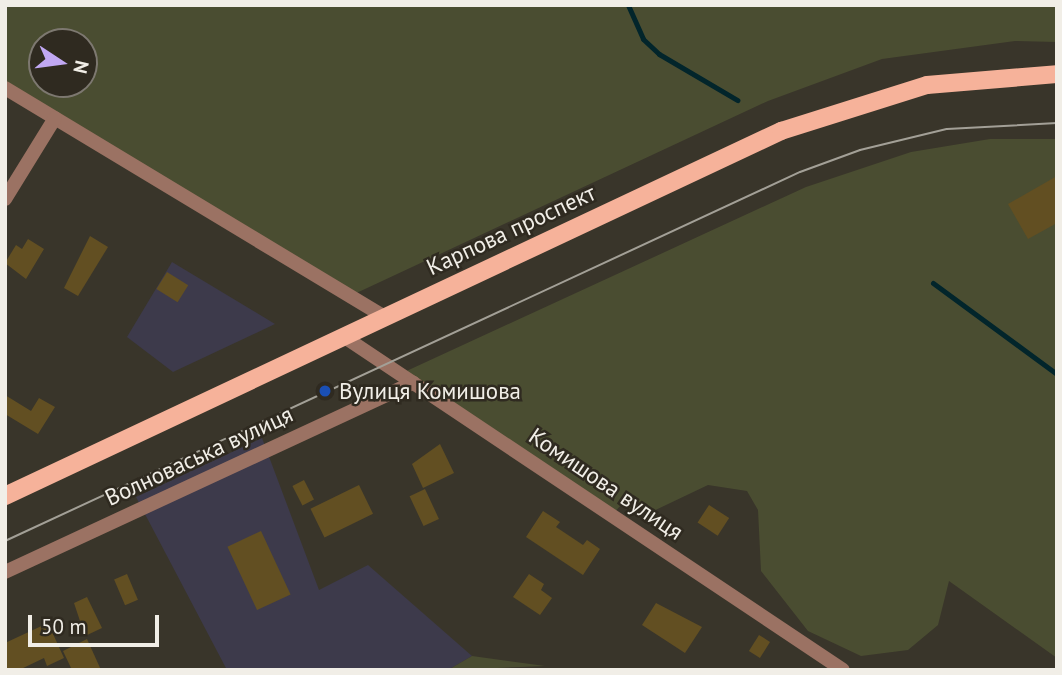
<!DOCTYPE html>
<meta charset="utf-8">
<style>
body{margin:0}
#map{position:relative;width:1062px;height:675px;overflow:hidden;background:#39352a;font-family:"PT Sans",sans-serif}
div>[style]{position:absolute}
.industrial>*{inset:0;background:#3d3a4b}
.green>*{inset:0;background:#4a4d31}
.stream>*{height:5px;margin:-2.5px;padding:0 2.5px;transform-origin:2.5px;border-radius:2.5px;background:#02252b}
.building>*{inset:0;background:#624f22;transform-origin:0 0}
.street>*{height:14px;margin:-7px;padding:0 7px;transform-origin:7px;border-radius:7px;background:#9b7263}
.primary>*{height:18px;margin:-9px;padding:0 9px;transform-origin:9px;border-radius:9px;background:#f6b29a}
.tram>*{height:2px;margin:-1px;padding:0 1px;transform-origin:1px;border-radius:1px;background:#a3a097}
.dots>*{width:19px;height:19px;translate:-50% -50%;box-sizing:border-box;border:4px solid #2f2a20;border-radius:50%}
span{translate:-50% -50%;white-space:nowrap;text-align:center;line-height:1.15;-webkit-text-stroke:5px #2f2a20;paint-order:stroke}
.street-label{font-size:23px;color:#f1eee7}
.poi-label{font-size:23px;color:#f1eee7}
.left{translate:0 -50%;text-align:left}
.frame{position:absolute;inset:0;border:7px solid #f1eee7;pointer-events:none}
.north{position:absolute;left:28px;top:28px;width:70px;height:70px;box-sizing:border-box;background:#2f2a20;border:2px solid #7d7870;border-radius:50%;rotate:103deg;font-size:19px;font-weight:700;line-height:28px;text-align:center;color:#f1eee7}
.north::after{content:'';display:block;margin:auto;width:24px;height:32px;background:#c1a8f3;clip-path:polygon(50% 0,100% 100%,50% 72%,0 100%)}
.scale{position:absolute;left:28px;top:615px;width:131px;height:32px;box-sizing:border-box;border:4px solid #f1eee7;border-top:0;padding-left:9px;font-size:21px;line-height:24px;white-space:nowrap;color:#f1eee7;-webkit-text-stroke:5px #2f2a20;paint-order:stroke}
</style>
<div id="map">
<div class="industrial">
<i style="clip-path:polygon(172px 262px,275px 324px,173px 372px,127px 337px)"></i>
<i style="clip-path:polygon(262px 438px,319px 590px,368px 565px,472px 656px,448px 670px,227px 670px,136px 497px)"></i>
</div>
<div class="green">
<i style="clip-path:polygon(evenodd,5px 5px,1057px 5px,1057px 42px,1015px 41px,882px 59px,768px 101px,350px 296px,5px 88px,5px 5px,42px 42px,84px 42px,84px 84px,42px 84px,42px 42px)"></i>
<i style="clip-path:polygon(990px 139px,1057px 139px,1057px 658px,949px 581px,938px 625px,908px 650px,861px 656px,808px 631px,761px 571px,758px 510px,747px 491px,708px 485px,645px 515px,621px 505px,612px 515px,400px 374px,806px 187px,911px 152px)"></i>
<i style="clip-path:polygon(472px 656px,545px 666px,448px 670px)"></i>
</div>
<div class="stream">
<i style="left:628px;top:5px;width:37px;rotate:66deg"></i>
<i style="left:643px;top:39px;width:22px;rotate:43deg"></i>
<i style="left:659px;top:54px;width:91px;rotate:30.5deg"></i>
<i style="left:933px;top:283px;width:154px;rotate:36.3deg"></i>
</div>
<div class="building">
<i style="clip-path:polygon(1057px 176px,1057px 223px,1028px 239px,1008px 204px)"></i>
<i style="clip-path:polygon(90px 236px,108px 247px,78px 296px,64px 288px)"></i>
<i style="clip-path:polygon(28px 239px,44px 249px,26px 279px,5px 263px,16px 245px,22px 249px)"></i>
<i style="left:167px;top:272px;width:25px;height:20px;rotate:32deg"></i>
<i style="clip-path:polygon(5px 395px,31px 411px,39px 398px,55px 407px,38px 434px,5px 414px)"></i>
<i style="clip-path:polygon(440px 444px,454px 473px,423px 488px,412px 464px)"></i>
<i style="left:304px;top:480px;width:22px;height:13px;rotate:63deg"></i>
<i style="left:359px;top:485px;width:32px;height:54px;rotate:64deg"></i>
<i style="left:425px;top:489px;width:33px;height:17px;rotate:65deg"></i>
<i style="left:709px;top:505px;width:24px;height:21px;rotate:33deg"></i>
<i style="clip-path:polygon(543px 511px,560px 522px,556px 527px,583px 545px,587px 540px,600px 549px,583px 575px,526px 537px)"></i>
<i style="left:261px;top:531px;width:70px;height:37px;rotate:65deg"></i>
<i style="left:127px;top:574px;width:28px;height:14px;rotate:67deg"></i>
<i style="clip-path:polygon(529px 574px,544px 584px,541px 590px,552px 598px,540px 615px,513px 597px)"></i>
<i style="clip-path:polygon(87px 597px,102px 628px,85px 636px,74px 603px)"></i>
<i style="clip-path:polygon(656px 603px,702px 627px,685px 653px,642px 625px)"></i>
<i style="clip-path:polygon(48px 623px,64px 658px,47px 666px,44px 658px,19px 670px,5px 670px,5px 643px)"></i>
<i style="left:759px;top:635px;width:13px;height:19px;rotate:32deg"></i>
<i style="clip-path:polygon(87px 639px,101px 670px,72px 670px,63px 651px)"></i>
</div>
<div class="street">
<i style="left:5px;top:88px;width:443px;rotate:31.1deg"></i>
<i style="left:5px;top:199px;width:95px;rotate:-58.3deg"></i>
<i style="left:343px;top:336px;width:601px;rotate:33.74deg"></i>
<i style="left:5px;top:572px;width:450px;rotate:-24.9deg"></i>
</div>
<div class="primary">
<i style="left:5px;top:496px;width:858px;rotate:-25.19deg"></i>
<i style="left:781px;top:131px;width:153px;rotate:-17.5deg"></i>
<i style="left:927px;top:85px;width:130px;rotate:-4.8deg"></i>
</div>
<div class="tram">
<i style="left:5px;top:541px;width:876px;rotate:-24.9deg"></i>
<i style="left:800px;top:172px;width:64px;rotate:-20.1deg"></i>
<i style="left:860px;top:150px;width:89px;rotate:-13.6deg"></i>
<i style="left:947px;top:129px;width:110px;rotate:-3.1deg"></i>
</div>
<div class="dots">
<i style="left:325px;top:391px;background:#1a4fb4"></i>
</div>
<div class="street-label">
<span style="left:511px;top:230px;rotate:-25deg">Карпова проспект</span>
<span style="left:199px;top:456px;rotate:-25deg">Волноваська вулиця</span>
<span style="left:606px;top:484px;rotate:34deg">Комишова вулиця</span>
</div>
<div class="poi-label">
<span class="left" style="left:339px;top:391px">Вулиця Комишова</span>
</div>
<div class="frame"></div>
<div class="north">N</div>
<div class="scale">50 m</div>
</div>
